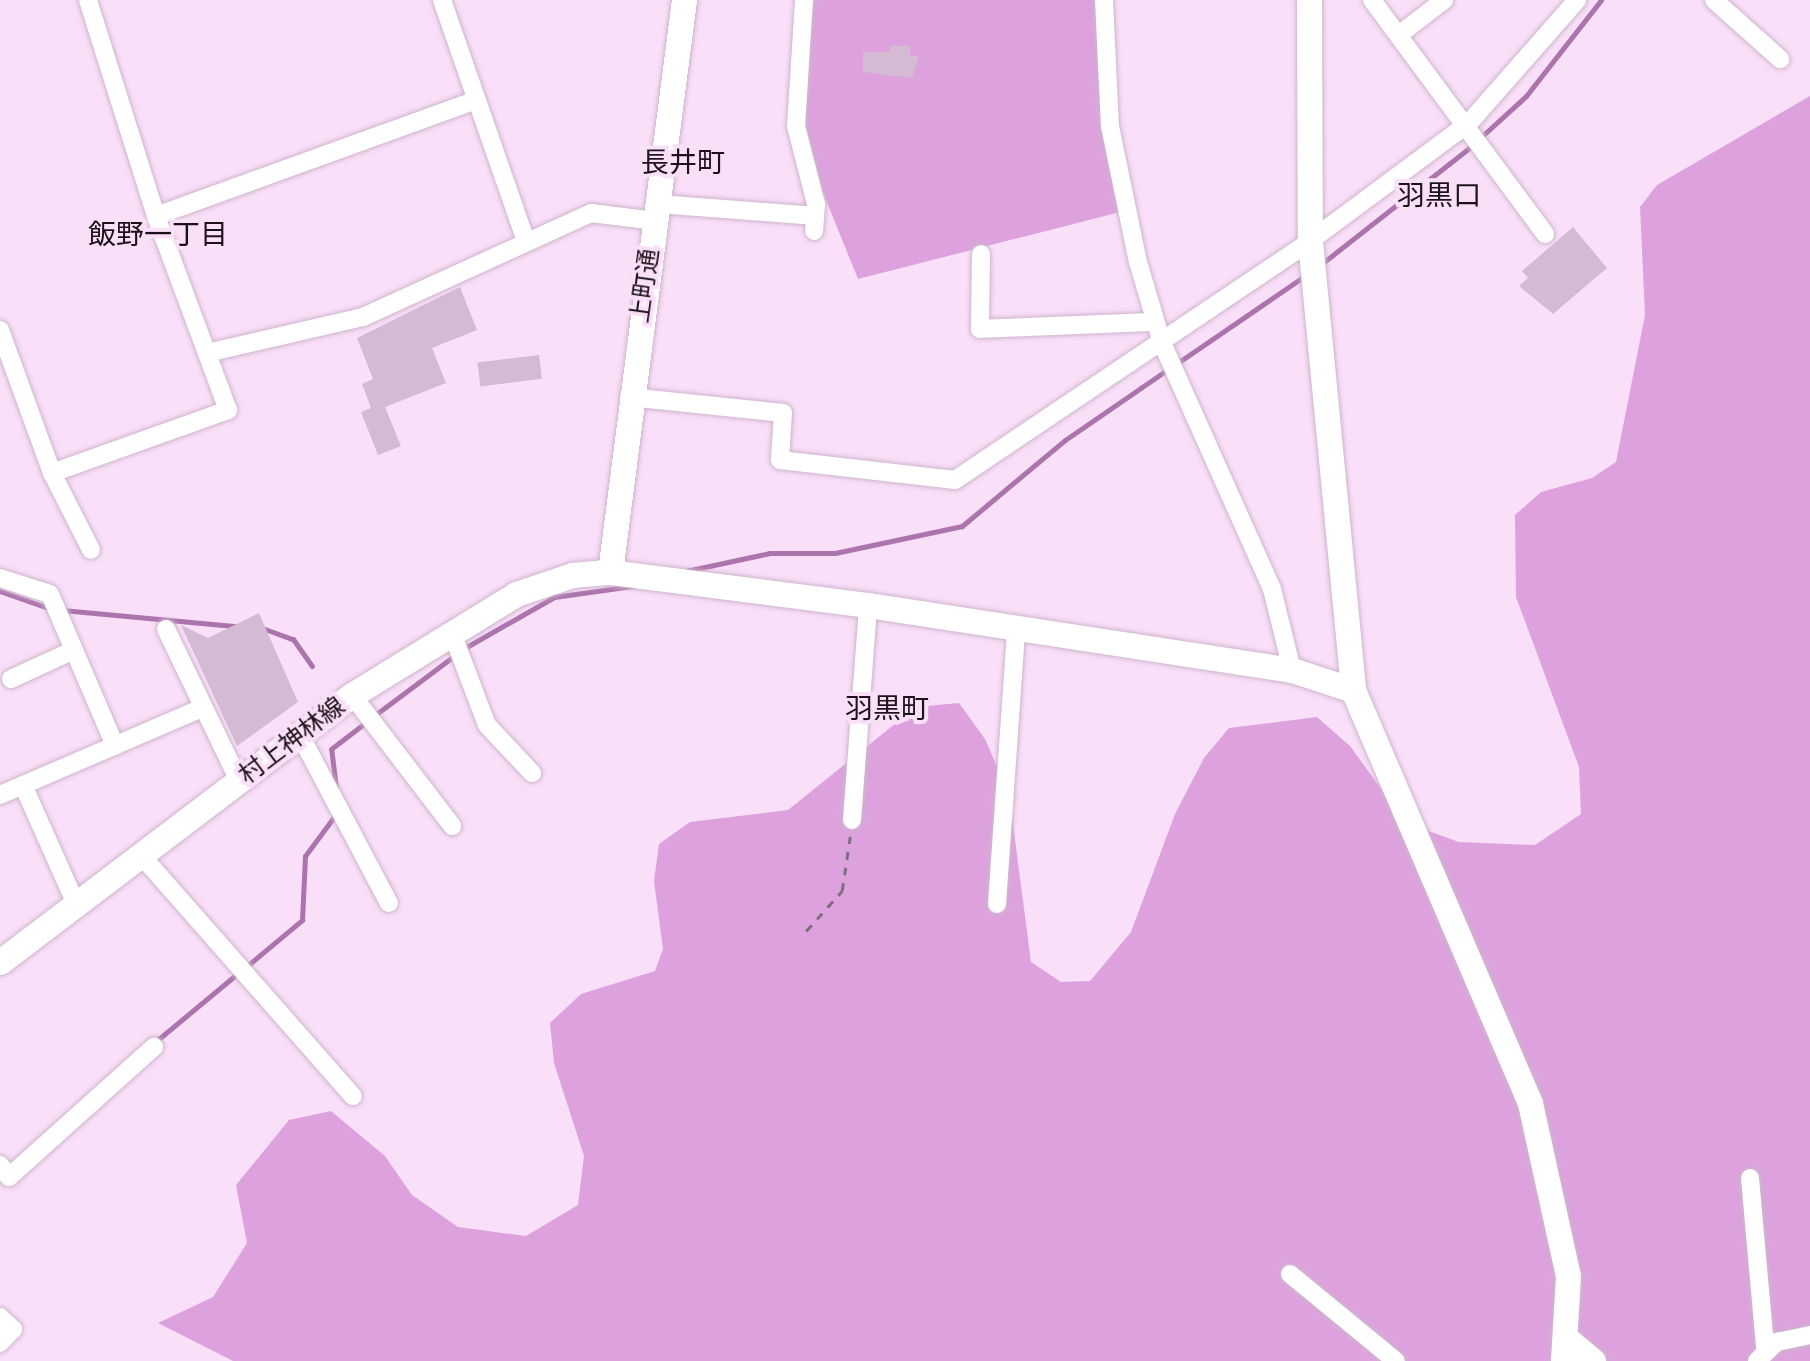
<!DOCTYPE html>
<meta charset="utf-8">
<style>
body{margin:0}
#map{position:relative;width:1810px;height:1361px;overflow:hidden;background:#f9dff8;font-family:Rubik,"Noto Sans JP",sans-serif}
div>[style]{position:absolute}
.forest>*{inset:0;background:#dda2dd}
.stream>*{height:5px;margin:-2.5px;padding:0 2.5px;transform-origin:2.5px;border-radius:2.5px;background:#ac74ac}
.building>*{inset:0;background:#d4bad3;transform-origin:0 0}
.path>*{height:2.5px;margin-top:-1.25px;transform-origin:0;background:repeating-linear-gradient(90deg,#7f6e7e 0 8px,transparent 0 16px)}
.roads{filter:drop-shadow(0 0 2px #ceb5cd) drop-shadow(0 0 2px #ceb5cd)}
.street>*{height:18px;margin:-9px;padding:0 9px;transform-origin:9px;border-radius:9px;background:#fff}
.secondary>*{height:25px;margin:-12.5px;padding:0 12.5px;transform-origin:12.5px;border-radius:12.5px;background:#fff}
span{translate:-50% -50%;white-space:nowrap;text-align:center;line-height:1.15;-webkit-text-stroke:8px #f9dff8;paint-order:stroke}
.street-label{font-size:25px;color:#1b121a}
.neighbourhood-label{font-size:28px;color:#1b121a}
</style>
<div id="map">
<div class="forest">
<i style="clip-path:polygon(813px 0,1098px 0,1132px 209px,858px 279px,809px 158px,802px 86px)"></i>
<i style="clip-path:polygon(1810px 96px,1810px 1361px,233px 1361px,158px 1323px,213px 1297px,247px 1243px,236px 1185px,289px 1120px,331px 1111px,385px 1156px,412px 1195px,458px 1227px,526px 1236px,578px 1205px,584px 1156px,554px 1063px,550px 1023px,581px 994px,655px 971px,663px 949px,654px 881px,659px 844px,690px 822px,788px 810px,916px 707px,959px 703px,985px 739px,1009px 794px,1031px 962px,1061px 982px,1090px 981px,1131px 932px,1175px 814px,1204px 758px,1229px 728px,1317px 717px,1350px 746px,1406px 823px,1459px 842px,1535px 845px,1581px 814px,1579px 767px,1516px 597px,1515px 515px,1541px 492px,1592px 478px,1616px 462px,1645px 315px,1640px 207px,1657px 185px)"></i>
</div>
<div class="stream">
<i style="left:1481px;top:137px;width:61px;rotate:-42.3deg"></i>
<i style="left:1526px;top:96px;width:122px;rotate:-52deg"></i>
<i style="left:1320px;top:265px;width:194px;rotate:-38.1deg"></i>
<i style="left:1176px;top:364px;width:154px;rotate:-34.4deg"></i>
<i style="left:686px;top:571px;width:86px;rotate:-12.1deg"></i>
<i style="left:770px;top:553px;width:65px"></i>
<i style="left:835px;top:553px;width:130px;rotate:-12deg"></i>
<i style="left:962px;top:526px;width:134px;rotate:-39.9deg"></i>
<i style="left:1065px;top:440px;width:124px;rotate:-34.5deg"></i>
<i style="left:0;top:591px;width:54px;rotate:19.4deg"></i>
<i style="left:62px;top:610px;width:175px;rotate:5.3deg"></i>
<i style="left:262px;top:628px;width:33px;rotate:20deg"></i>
<i style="left:293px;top:639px;width:33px;rotate:55deg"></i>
<i style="left:463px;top:649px;width:105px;rotate:-29.7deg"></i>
<i style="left:554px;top:597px;width:79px;rotate:-8deg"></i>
<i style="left:375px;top:715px;width:99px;rotate:-36.8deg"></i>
<i style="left:336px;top:788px;width:39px;rotate:-97deg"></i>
<i style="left:331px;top:749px;width:44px;rotate:-37.6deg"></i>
<i style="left:247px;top:966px;width:72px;rotate:-39.9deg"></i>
<i style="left:302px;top:920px;width:64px;rotate:-87.3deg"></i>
<i style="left:305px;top:856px;width:52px;rotate:-53.6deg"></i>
<i style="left:155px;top:1042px;width:108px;rotate:-39.7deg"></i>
</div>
<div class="building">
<i style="clip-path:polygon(890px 46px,910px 46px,910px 56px,919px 56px,912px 78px,863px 72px,863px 52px,890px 52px)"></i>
<i style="clip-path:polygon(1573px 227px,1607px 268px,1553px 314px,1519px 286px,1528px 278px,1522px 271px)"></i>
<i style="clip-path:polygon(460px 287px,477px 330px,432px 348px,446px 383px,385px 407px,401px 446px,378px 455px,361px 412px,371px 408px,362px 384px,373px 379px,357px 338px)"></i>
<i style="left:539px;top:355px;width:24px;height:62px;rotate:83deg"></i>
<i style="clip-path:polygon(259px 613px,298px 702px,237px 746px,181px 625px,208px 638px)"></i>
</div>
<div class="path">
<i style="left:806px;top:931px;width:54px;rotate:-48deg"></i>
<i style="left:842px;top:891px;width:55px;rotate:-81.6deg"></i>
</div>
<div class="roads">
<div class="street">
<i style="left:442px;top:0;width:252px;rotate:70.8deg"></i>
<i style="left:804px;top:0;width:126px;rotate:93.6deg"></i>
<i style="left:796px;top:126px;width:81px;rotate:75.6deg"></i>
<i style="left:816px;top:204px;width:27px;rotate:94deg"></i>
<i style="left:1104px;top:0;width:126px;rotate:87.3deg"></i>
<i style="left:1110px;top:126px;width:139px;rotate:78.4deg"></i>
<i style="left:1138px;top:262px;width:84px;rotate:73.5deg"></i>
<i style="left:1162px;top:343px;width:269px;rotate:65.9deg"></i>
<i style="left:1272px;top:589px;width:83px;rotate:76.1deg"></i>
<i style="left:1372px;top:0;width:291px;rotate:53.5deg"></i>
<i style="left:1714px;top:0;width:89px;rotate:41.8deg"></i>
<i style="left:1400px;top:34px;width:56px;rotate:-37.7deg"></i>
<i style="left:657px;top:204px;width:158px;rotate:4.3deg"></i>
<i style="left:156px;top:216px;width:341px;rotate:-19.9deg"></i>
<i style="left:981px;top:254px;width:75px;rotate:90.8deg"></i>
<i style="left:980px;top:329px;width:175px;rotate:-2.3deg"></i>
<i style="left:0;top:330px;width:152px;rotate:70deg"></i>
<i style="left:52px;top:473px;width:86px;rotate:63.1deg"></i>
<i style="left:207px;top:353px;width:160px;rotate:-13deg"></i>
<i style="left:363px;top:317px;width:251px;rotate:-24.5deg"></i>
<i style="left:591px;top:213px;width:64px;rotate:7.1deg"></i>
<i style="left:629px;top:397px;width:155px;rotate:5.9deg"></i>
<i style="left:783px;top:413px;width:47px;rotate:93.7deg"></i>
<i style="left:780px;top:460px;width:176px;rotate:6.5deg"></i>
<i style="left:955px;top:480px;width:428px;rotate:-33.9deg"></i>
<i style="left:1310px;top:241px;width:198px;rotate:-36.6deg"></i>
<i style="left:1469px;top:123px;width:164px;rotate:-48.7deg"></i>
<i style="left:52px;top:473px;width:187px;rotate:-19.7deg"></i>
<i style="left:228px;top:410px;width:207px;rotate:-110.4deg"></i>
<i style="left:156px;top:216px;width:226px;rotate:-107.5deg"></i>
<i style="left:0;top:578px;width:52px;rotate:17.7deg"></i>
<i style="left:50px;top:594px;width:165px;rotate:66.8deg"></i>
<i style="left:166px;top:629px;width:169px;rotate:64.3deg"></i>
<i style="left:452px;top:633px;width:98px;rotate:69.2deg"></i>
<i style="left:487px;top:725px;width:66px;rotate:46.8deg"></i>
<i style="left:11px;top:679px;width:69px;rotate:-24.7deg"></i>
<i style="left:352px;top:695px;width:165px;rotate:52.6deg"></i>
<i style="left:300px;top:735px;width:190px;rotate:62.1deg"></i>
<i style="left:23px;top:785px;width:130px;rotate:66deg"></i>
<i style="left:0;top:795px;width:220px;rotate:-23.3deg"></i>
<i style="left:852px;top:820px;width:216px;rotate:-85.7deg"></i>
<i style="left:141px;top:855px;width:321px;rotate:48.7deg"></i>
<i style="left:997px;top:904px;width:275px;rotate:-86deg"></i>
<i style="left:0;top:1165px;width:15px;rotate:53deg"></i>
<i style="left:9px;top:1177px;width:195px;rotate:-41.9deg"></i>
<i style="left:1750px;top:1178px;width:170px;rotate:84.9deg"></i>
<i style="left:1290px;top:1274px;width:137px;rotate:39.4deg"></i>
<i style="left:0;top:1317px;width:18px;rotate:43deg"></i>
<i style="left:13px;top:1329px;width:19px;rotate:133deg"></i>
<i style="left:1757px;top:1361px;width:28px;rotate:-44deg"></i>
<i style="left:1777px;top:1342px;width:34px;rotate:-12deg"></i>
</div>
<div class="secondary">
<i style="left:1309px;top:0;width:241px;rotate:89.8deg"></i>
<i style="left:1310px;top:241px;width:451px;rotate:84.5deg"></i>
<i style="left:610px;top:572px;width:577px;rotate:-82.63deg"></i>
<i style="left:0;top:962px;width:442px;rotate:-37.2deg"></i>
<i style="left:352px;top:695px;width:193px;rotate:-31.6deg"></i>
<i style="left:516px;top:594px;width:59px;rotate:-18.7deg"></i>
<i style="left:572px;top:575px;width:38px;rotate:-5deg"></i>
<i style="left:610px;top:572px;width:260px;rotate:7.3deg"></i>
<i style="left:868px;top:605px;width:429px;rotate:8.7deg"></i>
<i style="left:1292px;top:670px;width:64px;rotate:18.2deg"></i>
<i style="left:1353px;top:690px;width:449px;rotate:66.8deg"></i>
<i style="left:1530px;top:1103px;width:177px;rotate:77.6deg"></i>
<i style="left:1568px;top:1276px;width:85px;rotate:93.4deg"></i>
<i style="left:1567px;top:1339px;width:34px;rotate:40deg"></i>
</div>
</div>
<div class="street-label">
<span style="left:645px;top:286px;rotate:-82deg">上町通</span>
<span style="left:292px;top:741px;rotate:-37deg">村上神林線</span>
</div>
<div class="neighbourhood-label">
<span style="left:683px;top:163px">長井町</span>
<span style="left:1439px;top:196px">羽黒口</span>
<span style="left:158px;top:235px">飯野一丁目</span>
<span style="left:887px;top:709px">羽黒町</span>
</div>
</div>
